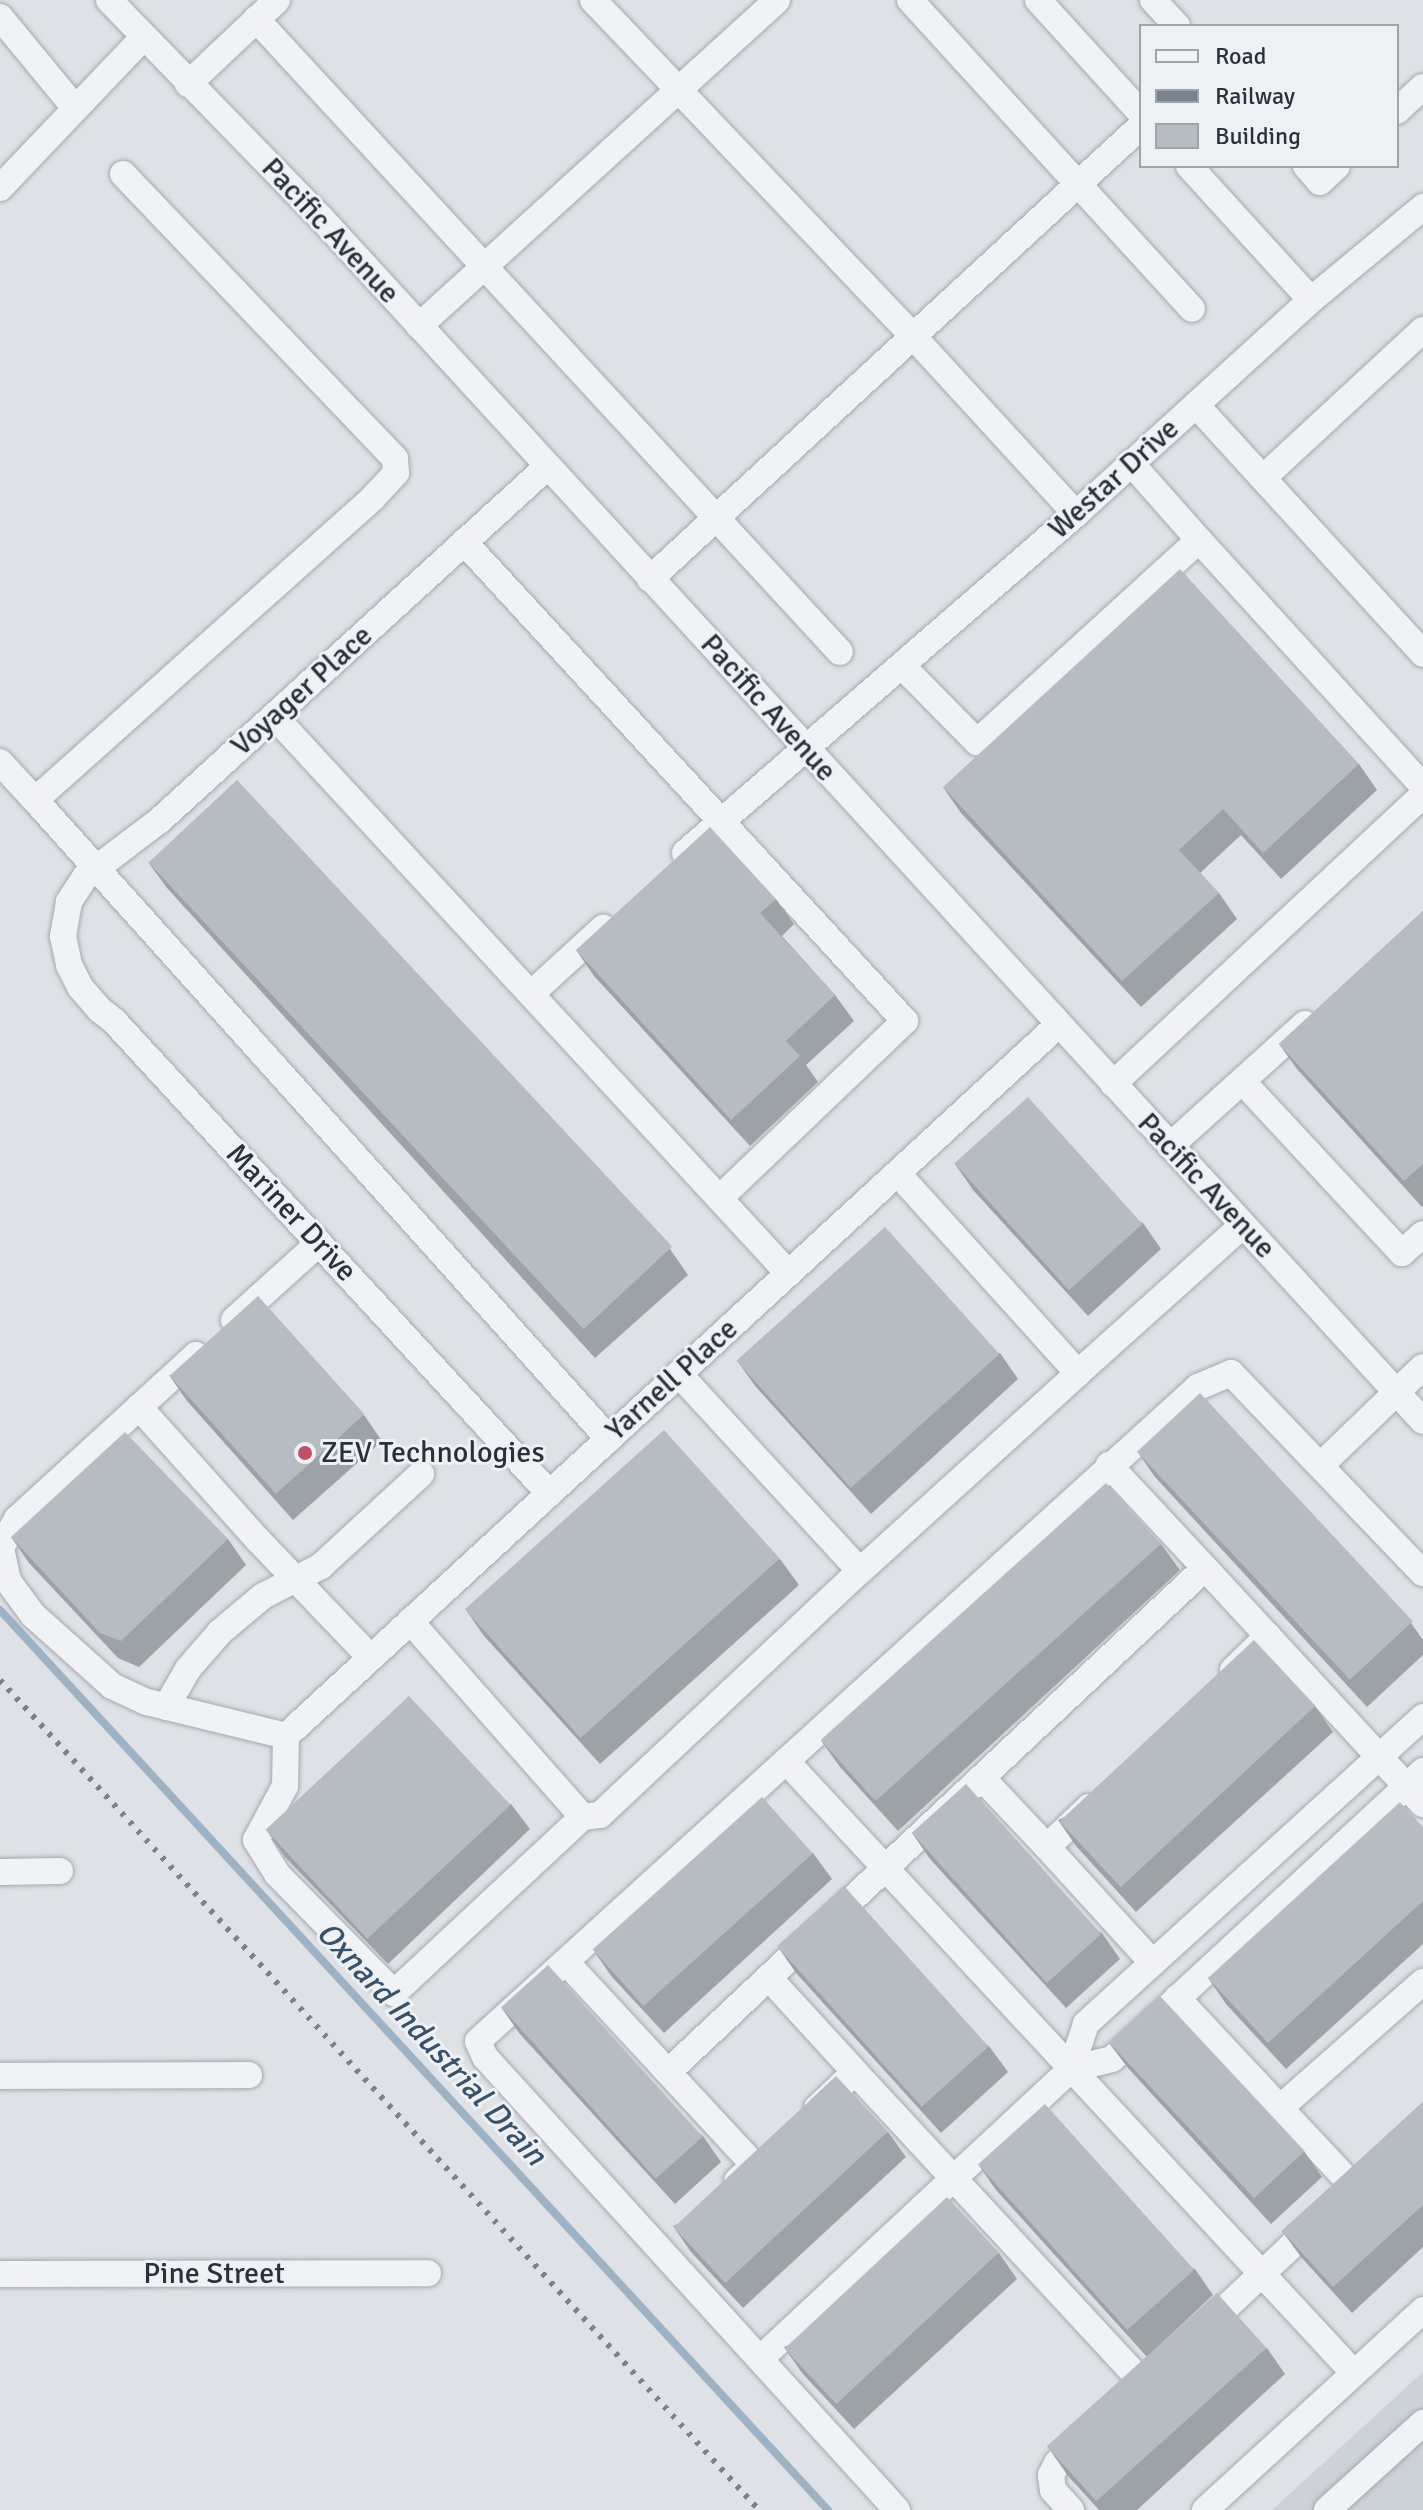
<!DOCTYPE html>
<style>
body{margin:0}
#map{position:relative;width:1423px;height:2510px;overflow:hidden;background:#dee2e6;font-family:Signika,sans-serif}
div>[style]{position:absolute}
.built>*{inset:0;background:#cdd1d8}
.stream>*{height:8px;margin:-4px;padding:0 4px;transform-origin:4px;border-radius:4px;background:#9db2c3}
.roads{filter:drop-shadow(0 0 2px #a4a9b0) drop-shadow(0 0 2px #a4a9b0)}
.minor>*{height:26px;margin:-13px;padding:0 13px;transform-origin:13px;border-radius:13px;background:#f1f2f5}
.rail>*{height:6px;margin-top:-3px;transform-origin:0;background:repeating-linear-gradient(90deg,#79838e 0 4px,transparent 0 12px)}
.wall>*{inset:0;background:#9da2a7}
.building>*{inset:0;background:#b6bcc2;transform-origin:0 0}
.dots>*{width:22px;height:22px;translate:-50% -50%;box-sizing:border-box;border:4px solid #eef1f4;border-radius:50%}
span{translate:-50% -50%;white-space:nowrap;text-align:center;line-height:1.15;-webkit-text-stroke:6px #eef1f4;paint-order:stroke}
.street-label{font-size:30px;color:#29313c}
.poi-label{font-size:30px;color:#29313c}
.left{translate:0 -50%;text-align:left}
.water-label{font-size:32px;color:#38526b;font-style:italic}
.legend{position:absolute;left:1139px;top:24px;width:260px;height:144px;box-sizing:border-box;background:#eef1f4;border:2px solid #9fa4aa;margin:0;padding:10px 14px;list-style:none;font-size:24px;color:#29313c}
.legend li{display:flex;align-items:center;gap:16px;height:40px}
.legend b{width:40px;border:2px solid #9fa4aa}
</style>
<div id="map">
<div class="built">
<i style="clip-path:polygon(1423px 2372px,1423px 2510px,1272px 2510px)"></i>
</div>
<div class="stream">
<i style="left:0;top:1610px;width:1223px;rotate:47.39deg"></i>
</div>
<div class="roads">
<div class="minor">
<i style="left:109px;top:0;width:304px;rotate:45.8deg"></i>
<i style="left:321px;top:218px;width:1631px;rotate:47.51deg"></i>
<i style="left:593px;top:0;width:463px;rotate:46.4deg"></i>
<i style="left:912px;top:335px;width:243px;rotate:47.5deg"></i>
<i style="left:910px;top:0;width:418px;rotate:47.6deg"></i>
<i style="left:1038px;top:0;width:153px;rotate:47.7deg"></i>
<i style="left:1153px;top:0;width:35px;rotate:47deg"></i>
<i style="left:0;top:17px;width:118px;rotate:50.5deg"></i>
<i style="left:256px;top:19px;width:861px;rotate:47.31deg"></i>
<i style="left:188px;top:84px;width:122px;rotate:-43.3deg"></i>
<i style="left:1397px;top:111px;width:35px;rotate:-43deg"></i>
<i style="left:1189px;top:166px;width:181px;rotate:47.7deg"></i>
<i style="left:1306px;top:166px;width:21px;rotate:49deg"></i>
<i style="left:1320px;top:182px;width:23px;rotate:-43deg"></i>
<i style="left:123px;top:174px;width:394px;rotate:46.3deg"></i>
<i style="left:395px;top:459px;width:14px;rotate:86deg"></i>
<i style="left:396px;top:473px;width:34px;rotate:133deg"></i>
<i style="left:373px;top:498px;width:453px;rotate:138.2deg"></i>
<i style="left:35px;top:800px;width:859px;rotate:48.07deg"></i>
<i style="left:0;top:188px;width:207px;rotate:-46.4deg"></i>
<i style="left:419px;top:326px;width:484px;rotate:-42.3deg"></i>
<i style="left:1196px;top:405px;width:337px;rotate:47.6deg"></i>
<i style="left:1131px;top:463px;width:103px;rotate:48.6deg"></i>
<i style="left:548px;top:466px;width:525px;rotate:137.62deg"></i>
<i style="left:160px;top:820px;width:94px;rotate:142.8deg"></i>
<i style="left:85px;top:877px;width:30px;rotate:123deg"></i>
<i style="left:69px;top:902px;width:35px;rotate:100deg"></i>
<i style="left:63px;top:936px;width:30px;rotate:78deg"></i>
<i style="left:69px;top:965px;width:25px;rotate:63deg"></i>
<i style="left:80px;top:987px;width:30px;rotate:49deg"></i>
<i style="left:100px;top:1010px;width:18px;rotate:38deg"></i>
<i style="left:114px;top:1021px;width:642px;rotate:47.34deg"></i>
<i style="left:1263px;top:478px;width:218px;rotate:-42.8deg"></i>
<i style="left:464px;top:542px;width:651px;rotate:47.37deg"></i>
<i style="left:905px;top:1021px;width:256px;rotate:136.3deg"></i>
<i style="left:650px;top:579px;width:668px;rotate:-42.69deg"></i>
<i style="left:902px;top:666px;width:107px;rotate:45.4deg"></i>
<i style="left:977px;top:742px;width:300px;rotate:-42.3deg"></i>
<i style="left:1199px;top:540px;width:333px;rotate:47.7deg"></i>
<i style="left:274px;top:716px;width:759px;rotate:47.29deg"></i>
<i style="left:0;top:762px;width:52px;rotate:47.4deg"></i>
<i style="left:685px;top:853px;width:517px;rotate:-40.93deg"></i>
<i style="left:1076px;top:514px;width:318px;rotate:-42.3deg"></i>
<i style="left:1311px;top:300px;width:146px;rotate:-39.7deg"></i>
<i style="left:531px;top:994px;width:98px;rotate:-42.5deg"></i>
<i style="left:1242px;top:1081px;width:235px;rotate:47.1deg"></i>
<i style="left:1402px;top:1253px;width:28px;rotate:-42deg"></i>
<i style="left:1113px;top:1084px;width:424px;rotate:-43deg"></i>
<i style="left:1170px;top:1146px;width:182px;rotate:-42.1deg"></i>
<i style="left:234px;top:1320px;width:115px;rotate:-42.2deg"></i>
<i style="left:196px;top:1355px;width:243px;rotate:137.5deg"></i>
<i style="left:17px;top:1519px;width:33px;rotate:119deg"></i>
<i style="left:1px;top:1548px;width:34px;rotate:78deg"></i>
<i style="left:8px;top:1581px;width:42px;rotate:53.7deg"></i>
<i style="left:33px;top:1615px;width:106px;rotate:41.9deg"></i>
<i style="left:112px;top:1686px;width:38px;rotate:25deg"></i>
<i style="left:147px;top:1702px;width:143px;rotate:13.7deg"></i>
<i style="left:1078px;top:1373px;width:222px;rotate:-41.9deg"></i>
<i style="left:139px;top:1407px;width:178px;rotate:48.2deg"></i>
<i style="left:258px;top:1540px;width:163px;rotate:46.2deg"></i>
<i style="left:1321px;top:1465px;width:141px;rotate:-43.9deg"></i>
<i style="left:1205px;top:1568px;width:321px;rotate:47.3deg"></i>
<i style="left:860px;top:1571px;width:294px;rotate:-42.2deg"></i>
<i style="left:1078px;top:1373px;width:268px;rotate:-132.1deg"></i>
<i style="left:410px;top:1621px;width:261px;rotate:48.6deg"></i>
<i style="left:583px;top:1817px;width:17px;rotate:-7deg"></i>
<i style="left:600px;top:1815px;width:357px;rotate:-43.2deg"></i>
<i style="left:860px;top:1571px;width:268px;rotate:-132.6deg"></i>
<i style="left:1233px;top:1670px;width:49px;rotate:-44.2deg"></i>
<i style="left:166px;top:1707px;width:44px;rotate:-59.9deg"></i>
<i style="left:188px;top:1669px;width:49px;rotate:-49.1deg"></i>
<i style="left:220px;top:1632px;width:56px;rotate:-39.9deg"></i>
<i style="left:263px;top:1596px;width:65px;rotate:-27.3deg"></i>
<i style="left:321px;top:1566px;width:136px;rotate:-42.6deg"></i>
<i style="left:1423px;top:1717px;width:456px;rotate:137.7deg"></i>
<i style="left:1086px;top:2024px;width:47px;rotate:108.4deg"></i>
<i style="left:1071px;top:2069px;width:42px;rotate:-13.7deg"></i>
<i style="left:1112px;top:2059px;width:424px;rotate:-42.8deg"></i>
<i style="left:286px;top:1736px;width:1050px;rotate:-42.64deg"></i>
<i style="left:286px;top:1736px;width:50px;rotate:91.1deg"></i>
<i style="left:285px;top:1786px;width:61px;rotate:118.2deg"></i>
<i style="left:256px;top:1840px;width:40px;rotate:58deg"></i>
<i style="left:277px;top:1874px;width:167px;rotate:45.5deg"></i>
<i style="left:394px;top:1993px;width:258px;rotate:-43deg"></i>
<i style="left:786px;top:1761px;width:835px;rotate:47.14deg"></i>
<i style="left:982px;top:1778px;width:95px;rotate:46.7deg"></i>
<i style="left:1047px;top:1847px;width:58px;rotate:-43.6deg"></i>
<i style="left:1047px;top:1847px;width:157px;rotate:47.6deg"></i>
<i style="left:0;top:1872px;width:60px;rotate:-1deg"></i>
<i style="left:566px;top:1962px;width:277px;rotate:47.2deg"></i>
<i style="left:754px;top:2165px;width:23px;rotate:137deg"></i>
<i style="left:769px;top:1978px;width:127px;rotate:47.5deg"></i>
<i style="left:1177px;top:1998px;width:259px;rotate:46.9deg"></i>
<i style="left:668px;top:2072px;width:736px;rotate:-43.18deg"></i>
<i style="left:1205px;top:1568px;width:141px;rotate:-133deg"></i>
<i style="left:0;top:2076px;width:249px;rotate:-0.2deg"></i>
<i style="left:817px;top:2108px;width:52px;rotate:-43.5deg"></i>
<i style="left:855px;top:2072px;width:424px;rotate:47.2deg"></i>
<i style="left:1280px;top:2108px;width:191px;rotate:-41.4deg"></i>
<i style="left:0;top:2274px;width:428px;rotate:-0.1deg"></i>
<i style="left:1202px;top:2330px;width:156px;rotate:-43.2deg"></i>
<i style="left:760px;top:2359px;width:425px;rotate:-43deg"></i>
<i style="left:897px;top:2510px;width:612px;rotate:-132.29deg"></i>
<i style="left:485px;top:2057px;width:17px;rotate:-114deg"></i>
<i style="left:478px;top:2041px;width:973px;rotate:-42.25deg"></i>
<i style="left:1198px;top:1387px;width:36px;rotate:-23deg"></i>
<i style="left:1231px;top:1373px;width:277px;rotate:46.2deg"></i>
<i style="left:1071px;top:2510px;width:27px;rotate:-132deg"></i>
<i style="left:1053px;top:2490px;width:15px;rotate:-98deg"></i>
<i style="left:1051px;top:2475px;width:13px;rotate:-63deg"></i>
<i style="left:1057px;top:2463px;width:37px;rotate:-44deg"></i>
<i style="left:1205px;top:2510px;width:296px;rotate:-42.5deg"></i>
<i style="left:1327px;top:2510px;width:130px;rotate:-42.2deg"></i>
</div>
</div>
<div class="rail">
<i style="left:0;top:1680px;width:1125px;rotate:47.56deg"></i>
</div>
<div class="wall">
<i style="clip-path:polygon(1359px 764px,1377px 790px,1281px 879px,1241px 835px,1200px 873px,1219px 893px,1237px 919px,1141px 1007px,961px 813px,943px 787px)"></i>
<i style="clip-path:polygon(148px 862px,670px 1249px,688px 1275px,595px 1358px,167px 888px)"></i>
<i style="clip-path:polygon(776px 899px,794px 924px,782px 936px,835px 995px,854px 1021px,806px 1065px,818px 1082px,750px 1146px,594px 976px,576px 950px)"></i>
<i style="clip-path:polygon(1423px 911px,1423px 1206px,1422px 1207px,1297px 1069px,1279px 1044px)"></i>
<i style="clip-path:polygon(955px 1164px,1143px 1223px,1161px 1249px,1088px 1316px,973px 1190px)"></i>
<i style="clip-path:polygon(1000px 1353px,1018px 1379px,871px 1514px,756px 1387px,738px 1362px)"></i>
<i style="clip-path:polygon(169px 1375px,364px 1415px,382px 1441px,293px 1520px,187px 1401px)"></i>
<i style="clip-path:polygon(1137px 1451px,1411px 1623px,1423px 1640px,1423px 1655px,1367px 1707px,1155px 1477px)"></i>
<i style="clip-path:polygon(11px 1537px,228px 1539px,246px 1565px,139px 1667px,118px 1658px,29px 1563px)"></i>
<i style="clip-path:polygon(1161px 1544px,1180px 1570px,898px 1831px,840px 1767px,822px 1742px)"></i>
<i style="clip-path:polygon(780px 1559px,799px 1585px,600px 1764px,484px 1636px,466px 1610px)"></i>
<i style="clip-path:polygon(1315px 1706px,1333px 1732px,1136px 1912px,1076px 1846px,1058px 1820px)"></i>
<i style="clip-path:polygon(511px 1804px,530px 1829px,388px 1964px,285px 1857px,267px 1831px)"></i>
<i style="clip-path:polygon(1423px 1827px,1423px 1944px,1286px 2069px,1226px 2004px,1208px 1978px)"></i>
<i style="clip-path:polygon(912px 1833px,1102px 1933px,1120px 1959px,1066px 2008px,930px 1859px)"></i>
<i style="clip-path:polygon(813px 1853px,832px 1879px,664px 2033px,612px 1977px,594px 1951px)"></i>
<i style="clip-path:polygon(778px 1947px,989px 2046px,1008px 2072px,941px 2133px,796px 1973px)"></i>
<i style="clip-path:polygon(501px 2007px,703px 2136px,721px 2162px,675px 2204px,519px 2033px)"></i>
<i style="clip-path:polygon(1109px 2043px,1304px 2151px,1322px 2177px,1271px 2224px,1128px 2068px)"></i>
<i style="clip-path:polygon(1423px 2102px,1423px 2247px,1352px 2313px,1301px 2257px,1282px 2231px)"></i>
<i style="clip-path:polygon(888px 2132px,906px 2157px,743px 2308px,691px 2252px,673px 2226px)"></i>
<i style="clip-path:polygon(978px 2164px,1195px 2269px,1213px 2295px,1147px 2357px,996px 2190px)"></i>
<i style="clip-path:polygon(999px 2253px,1017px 2279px,854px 2429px,802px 2373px,784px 2347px)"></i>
<i style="clip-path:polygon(1267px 2348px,1285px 2374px,1137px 2510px,1099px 2510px,1068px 2476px,1050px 2450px)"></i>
</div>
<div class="building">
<i style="clip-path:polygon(1180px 569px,1359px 764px,1263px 853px,1223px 809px,1179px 850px,1219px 893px,1122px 981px,943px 787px)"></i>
<i style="left:237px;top:780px;width:638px;height:121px;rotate:47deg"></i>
<i style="clip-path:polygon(710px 827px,776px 899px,760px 913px,835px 995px,786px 1041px,800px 1056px,731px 1120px,576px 950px)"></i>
<i style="clip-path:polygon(1423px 911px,1423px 1164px,1404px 1181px,1279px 1044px)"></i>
<i style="left:1028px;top:1097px;width:171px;height:99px;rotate:48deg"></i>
<i style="left:885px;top:1227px;width:171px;height:200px;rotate:48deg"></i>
<i style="left:258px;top:1296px;width:159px;height:119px;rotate:48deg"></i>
<i style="left:1200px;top:1393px;width:312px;height:86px;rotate:47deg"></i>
<i style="left:664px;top:1430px;width:173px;height:268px;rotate:48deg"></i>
<i style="clip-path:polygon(125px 1432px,228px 1539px,121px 1641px,100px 1633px,11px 1537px)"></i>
<i style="left:1106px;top:1483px;width:82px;height:384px;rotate:48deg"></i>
<i style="left:1254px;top:1640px;width:90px;height:266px;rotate:47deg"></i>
<i style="left:409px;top:1696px;width:149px;height:196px;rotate:47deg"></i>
<i style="left:966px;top:1784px;width:202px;height:73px;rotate:48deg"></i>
<i style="left:762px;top:1797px;width:76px;height:228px;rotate:48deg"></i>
<i style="clip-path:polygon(1400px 1802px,1423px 1827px,1423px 1901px,1268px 2043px,1208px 1978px)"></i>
<i style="left:844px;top:1886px;width:216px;height:90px;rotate:48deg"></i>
<i style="left:548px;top:1965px;width:231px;height:63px;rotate:48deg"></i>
<i style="left:1160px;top:1996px;width:212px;height:69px;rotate:47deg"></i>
<i style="left:836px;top:2076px;width:76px;height:222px;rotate:47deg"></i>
<i style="clip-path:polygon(1423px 2102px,1423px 2205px,1333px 2287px,1282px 2231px)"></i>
<i style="left:1045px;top:2104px;width:223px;height:90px;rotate:48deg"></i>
<i style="left:947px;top:2197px;width:76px;height:222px;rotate:47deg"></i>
<i style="left:1217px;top:2293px;width:74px;height:229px;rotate:48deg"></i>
</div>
<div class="dots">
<i style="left:305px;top:1453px;background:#c04f67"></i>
</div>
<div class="street-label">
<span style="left:330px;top:231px;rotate:47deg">Pacific Avenue</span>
<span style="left:1114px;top:479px;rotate:-42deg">Westar Drive</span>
<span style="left:302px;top:691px;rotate:-42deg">Voyager Place</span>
<span style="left:768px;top:708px;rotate:48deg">Pacific Avenue</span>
<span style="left:1206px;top:1186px;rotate:47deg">Pacific Avenue</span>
<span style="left:291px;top:1213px;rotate:47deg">Mariner Drive</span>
<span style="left:672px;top:1380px;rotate:-42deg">Yarnell Place</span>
<span style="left:214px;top:2274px">Pine Street</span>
</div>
<div class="poi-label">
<span class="left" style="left:321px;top:1453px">ZEV Technologies</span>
</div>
<div class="water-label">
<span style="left:431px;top:2044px;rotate:47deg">Oxnard Industrial Drain</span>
</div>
<ul class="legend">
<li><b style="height:10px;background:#f1f2f5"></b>Road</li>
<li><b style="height:10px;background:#79838e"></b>Railway</li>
<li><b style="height:22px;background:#b6bcc2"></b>Building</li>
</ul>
</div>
